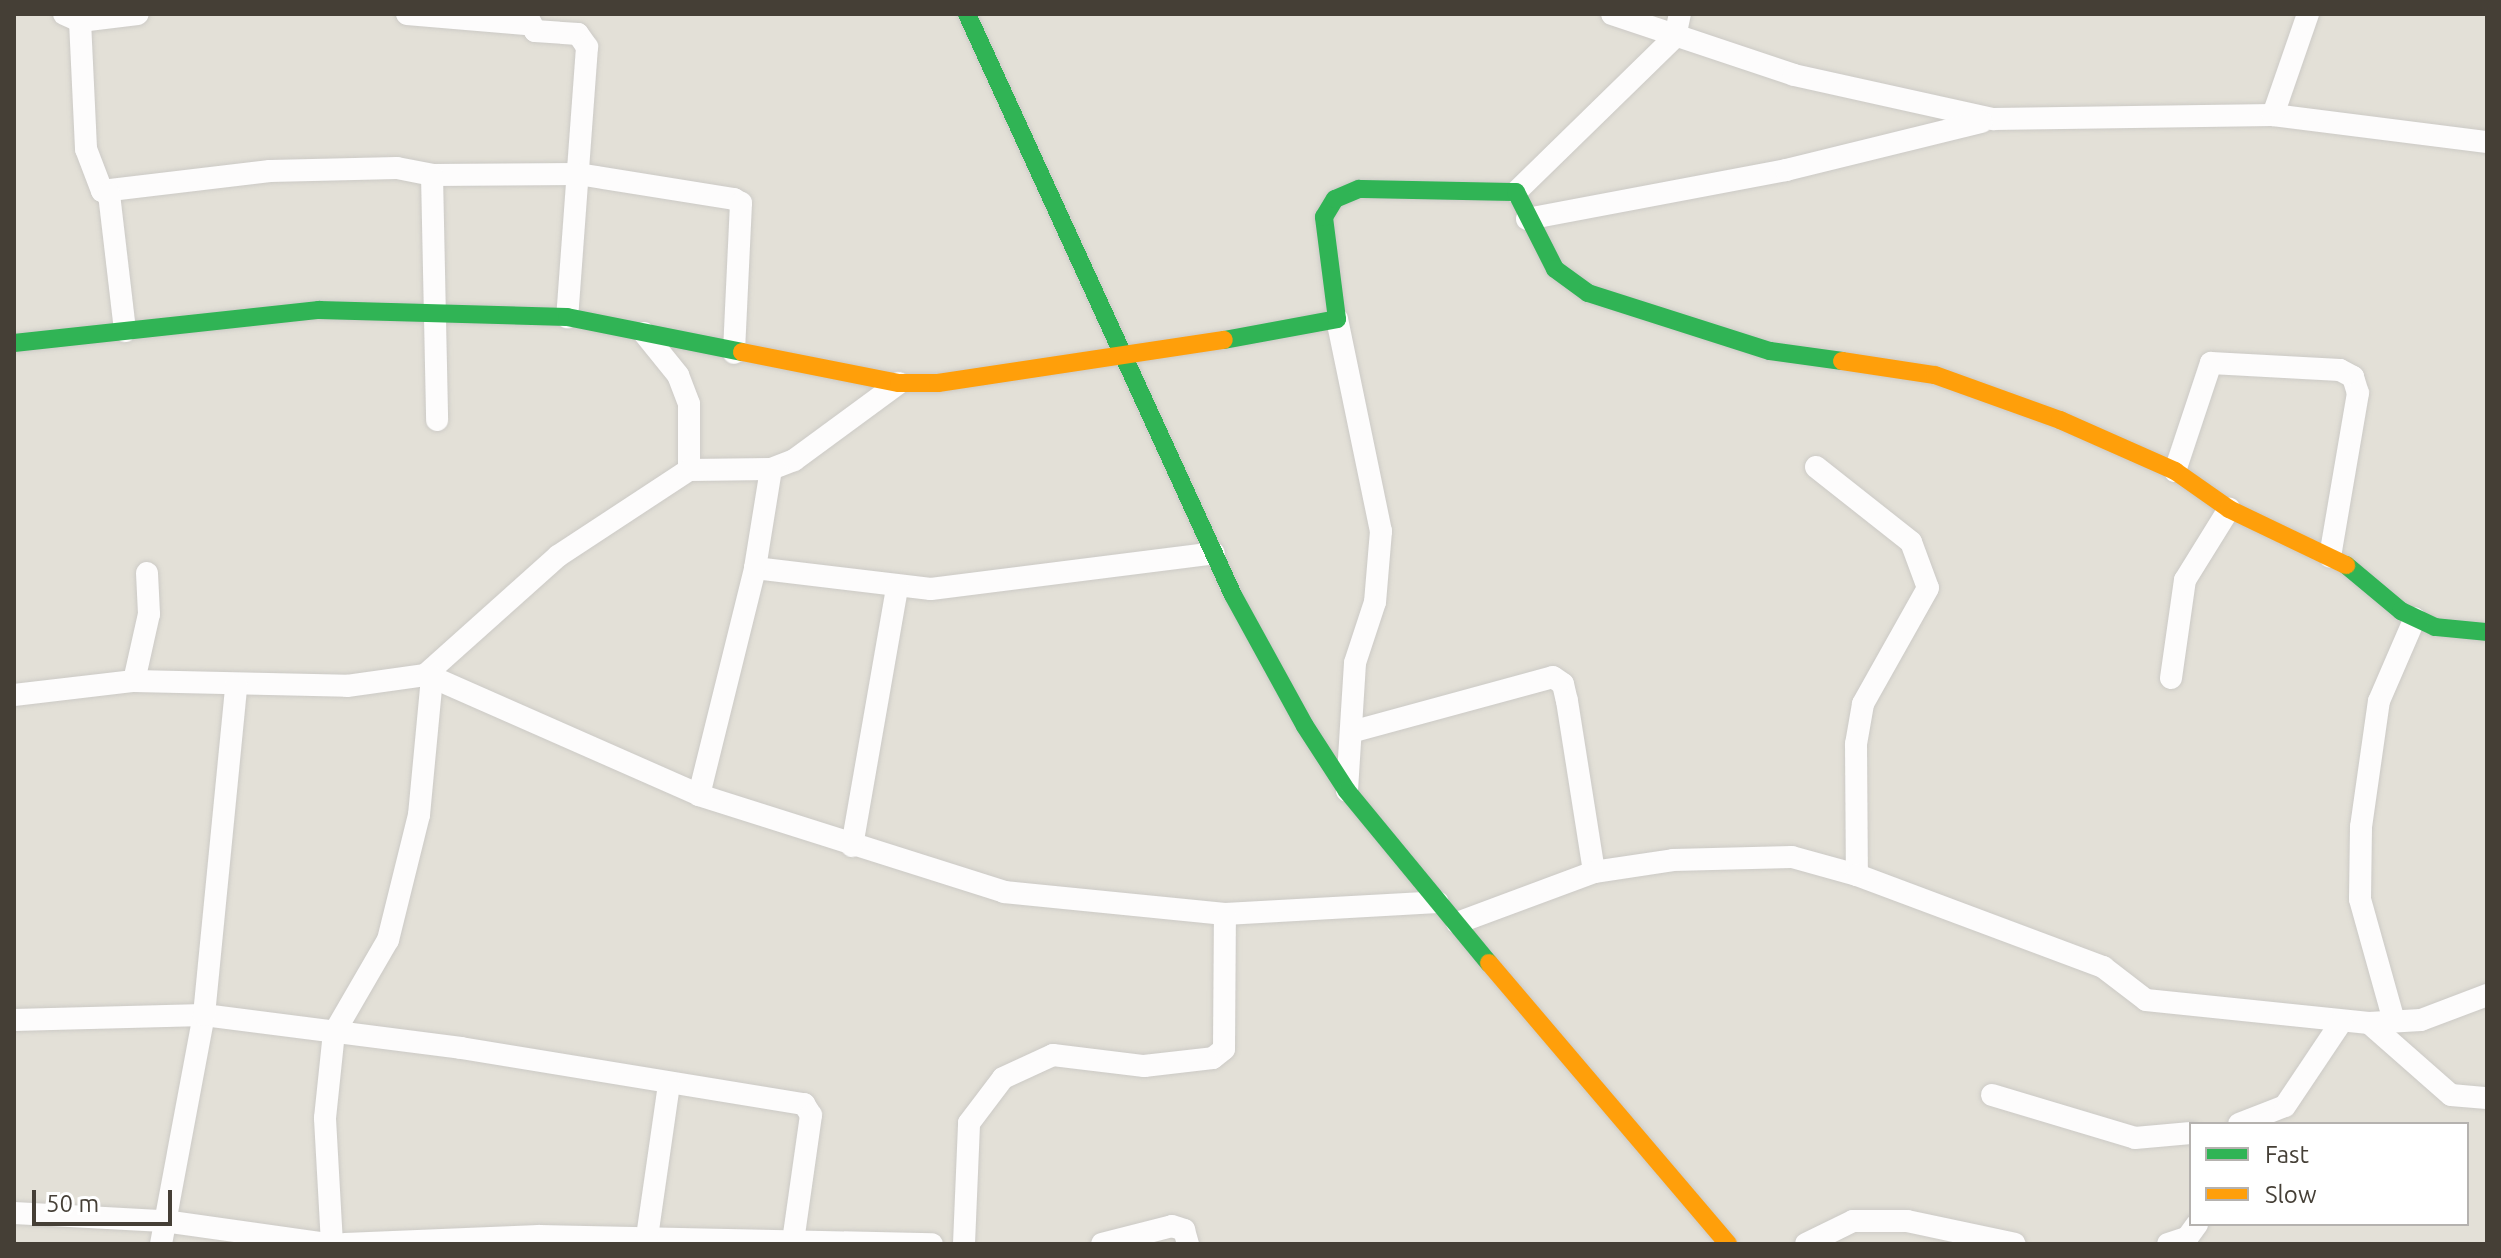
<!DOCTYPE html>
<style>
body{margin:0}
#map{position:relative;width:2501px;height:1258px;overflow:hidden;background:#f0eeea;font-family:Ubuntu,sans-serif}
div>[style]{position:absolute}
.residential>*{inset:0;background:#e3e0d7}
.roads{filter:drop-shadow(0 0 2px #cccac6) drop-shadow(0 0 2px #cccac6)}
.street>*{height:22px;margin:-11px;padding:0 11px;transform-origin:11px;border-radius:11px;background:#fdfcfc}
.fast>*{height:18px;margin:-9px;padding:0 9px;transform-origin:9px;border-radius:9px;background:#30b455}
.slow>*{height:18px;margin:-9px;padding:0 9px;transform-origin:9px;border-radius:9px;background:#ff9f0a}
span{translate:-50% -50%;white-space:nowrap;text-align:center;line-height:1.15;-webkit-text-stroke:8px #fff;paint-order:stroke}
.frame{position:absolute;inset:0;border:16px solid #453f36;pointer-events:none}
.legend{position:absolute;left:2189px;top:1122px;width:280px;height:104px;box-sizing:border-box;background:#fff;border:2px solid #b5b2af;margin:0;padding:10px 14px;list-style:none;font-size:24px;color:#453f36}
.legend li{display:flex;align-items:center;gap:16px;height:40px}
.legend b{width:40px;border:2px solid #b5b2af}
.scale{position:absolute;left:32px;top:1190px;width:140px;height:36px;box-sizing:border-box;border:4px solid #453f36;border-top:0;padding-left:10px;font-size:24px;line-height:28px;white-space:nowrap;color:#453f36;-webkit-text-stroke:6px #fff;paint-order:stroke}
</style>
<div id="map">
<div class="residential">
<i style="clip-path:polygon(evenodd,14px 14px,2487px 14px,2487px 1244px,14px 1244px,14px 14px,2191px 1124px,2467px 1124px,2467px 1224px,2191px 1224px,2191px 1124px)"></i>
</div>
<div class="roads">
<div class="street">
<i style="left:64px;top:14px;width:17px;rotate:24deg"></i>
<i style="left:80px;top:21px;width:58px;rotate:-6.9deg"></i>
<i style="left:407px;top:14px;width:119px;rotate:4.8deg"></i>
<i style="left:526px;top:14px;width:19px;rotate:62deg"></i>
<i style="left:535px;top:31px;width:43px;rotate:4deg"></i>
<i style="left:578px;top:34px;width:16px;rotate:55deg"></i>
<i style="left:587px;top:47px;width:271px;rotate:94.2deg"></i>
<i style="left:1612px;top:14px;width:192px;rotate:18.5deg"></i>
<i style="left:1794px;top:75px;width:204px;rotate:12.5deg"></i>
<i style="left:1993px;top:119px;width:280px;rotate:-0.8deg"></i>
<i style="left:2273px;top:115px;width:216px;rotate:7.2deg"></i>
<i style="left:80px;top:21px;width:128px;rotate:87.3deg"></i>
<i style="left:86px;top:149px;width:45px;rotate:69.1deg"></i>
<i style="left:102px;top:191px;width:169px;rotate:-6.8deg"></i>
<i style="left:270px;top:171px;width:127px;rotate:-1.4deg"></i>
<i style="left:397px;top:168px;width:36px;rotate:11deg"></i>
<i style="left:432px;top:175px;width:146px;rotate:-0.4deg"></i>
<i style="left:578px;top:174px;width:158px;rotate:9.1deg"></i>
<i style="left:734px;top:199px;width:8px;rotate:30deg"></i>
<i style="left:741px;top:203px;width:150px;rotate:92.7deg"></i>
<i style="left:2273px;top:115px;width:107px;rotate:-70.9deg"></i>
<i style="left:432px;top:175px;width:245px;rotate:88.8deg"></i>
<i style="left:1516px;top:192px;width:222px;rotate:-44.3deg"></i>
<i style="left:1675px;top:37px;width:24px;rotate:-78deg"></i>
<i style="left:109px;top:194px;width:138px;rotate:83.3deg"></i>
<i style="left:1527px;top:219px;width:264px;rotate:-10.7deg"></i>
<i style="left:1786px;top:170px;width:201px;rotate:-13.8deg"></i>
<i style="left:1337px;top:319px;width:217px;rotate:78.3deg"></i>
<i style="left:1381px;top:531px;width:71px;rotate:94.8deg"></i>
<i style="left:1375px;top:602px;width:64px;rotate:108.2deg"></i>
<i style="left:1355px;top:663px;width:128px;rotate:93.6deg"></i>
<i style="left:644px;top:333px;width:54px;rotate:51deg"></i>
<i style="left:678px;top:375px;width:31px;rotate:69deg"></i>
<i style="left:689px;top:404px;width:66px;rotate:90deg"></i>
<i style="left:1816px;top:467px;width:121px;rotate:38.3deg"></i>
<i style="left:1911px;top:542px;width:49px;rotate:69.7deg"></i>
<i style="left:1928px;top:588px;width:133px;rotate:119.3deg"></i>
<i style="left:1863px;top:704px;width:41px;rotate:99.9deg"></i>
<i style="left:1856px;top:744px;width:131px;rotate:89.6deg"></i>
<i style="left:2175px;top:471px;width:114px;rotate:-71.6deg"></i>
<i style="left:2211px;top:363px;width:129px;rotate:3.1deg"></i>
<i style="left:2340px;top:370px;width:15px;rotate:28deg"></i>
<i style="left:2353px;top:377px;width:17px;rotate:73deg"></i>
<i style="left:2358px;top:393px;width:166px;rotate:99.7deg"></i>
<i style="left:755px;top:568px;width:177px;rotate:6.8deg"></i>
<i style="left:931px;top:589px;width:285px;rotate:-7.2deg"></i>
<i style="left:432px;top:677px;width:292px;rotate:23.8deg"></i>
<i style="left:699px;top:795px;width:320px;rotate:17.6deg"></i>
<i style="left:1004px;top:892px;width:222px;rotate:5.7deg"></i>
<i style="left:1225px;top:914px;width:213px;rotate:-3.2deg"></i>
<i style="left:2171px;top:678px;width:99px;rotate:-81.9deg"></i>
<i style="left:2185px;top:580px;width:84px;rotate:-58.2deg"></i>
<i style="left:134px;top:681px;width:69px;rotate:-77.4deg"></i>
<i style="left:149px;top:614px;width:41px;rotate:-92.8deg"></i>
<i style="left:14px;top:695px;width:121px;rotate:-6.7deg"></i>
<i style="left:134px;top:681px;width:213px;rotate:1.3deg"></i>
<i style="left:347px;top:686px;width:79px;rotate:-8deg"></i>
<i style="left:425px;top:675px;width:178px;rotate:-41.8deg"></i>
<i style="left:558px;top:556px;width:157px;rotate:-33.3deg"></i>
<i style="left:689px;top:470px;width:82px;rotate:-0.7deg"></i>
<i style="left:771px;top:469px;width:25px;rotate:-21deg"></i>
<i style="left:794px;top:460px;width:130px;rotate:-36.3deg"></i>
<i style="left:1351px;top:732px;width:209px;rotate:-15.2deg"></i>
<i style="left:1553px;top:677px;width:12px;rotate:35deg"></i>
<i style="left:1563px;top:684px;width:17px;rotate:77deg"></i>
<i style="left:1567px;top:701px;width:173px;rotate:81deg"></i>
<i style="left:699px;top:795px;width:234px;rotate:-76.1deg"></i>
<i style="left:755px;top:568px;width:100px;rotate:-80.8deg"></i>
<i style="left:852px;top:846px;width:263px;rotate:-80.1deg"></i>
<i style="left:1457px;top:923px;width:146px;rotate:-20.4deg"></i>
<i style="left:1594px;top:872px;width:80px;rotate:-8.6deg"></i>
<i style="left:1673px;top:860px;width:119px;rotate:-1.4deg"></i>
<i style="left:1792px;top:857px;width:67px;rotate:15.5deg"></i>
<i style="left:1857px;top:875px;width:263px;rotate:20.5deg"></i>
<i style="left:2103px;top:967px;width:54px;rotate:37.5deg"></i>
<i style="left:2146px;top:1000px;width:224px;rotate:5.9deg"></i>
<i style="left:2369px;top:1023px;width:52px;rotate:-3.3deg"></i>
<i style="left:2421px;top:1020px;width:71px;rotate:-20.7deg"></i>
<i style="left:14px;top:1020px;width:190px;rotate:-1.5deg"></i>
<i style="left:204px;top:1015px;width:259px;rotate:7.3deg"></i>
<i style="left:461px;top:1048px;width:348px;rotate:9.3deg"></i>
<i style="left:804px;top:1104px;width:13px;rotate:58deg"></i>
<i style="left:811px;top:1115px;width:127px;rotate:98.1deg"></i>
<i style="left:2394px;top:1021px;width:127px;rotate:-105.6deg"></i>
<i style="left:2360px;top:899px;width:72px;rotate:-89.2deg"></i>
<i style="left:2361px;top:827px;width:127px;rotate:-81.9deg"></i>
<i style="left:2379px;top:701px;width:90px;rotate:-66.6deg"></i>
<i style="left:2369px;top:1023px;width:109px;rotate:41.3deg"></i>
<i style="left:2451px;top:1095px;width:36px;rotate:5deg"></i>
<i style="left:1992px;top:1095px;width:149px;rotate:16.7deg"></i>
<i style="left:2135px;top:1138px;width:56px;rotate:-5.1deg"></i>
<i style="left:2239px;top:1124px;width:49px;rotate:-21.4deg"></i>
<i style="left:2285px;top:1106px;width:102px;rotate:-56.2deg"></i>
<i style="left:14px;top:1213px;width:150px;rotate:3.1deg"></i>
<i style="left:164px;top:1221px;width:166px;rotate:8deg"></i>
<i style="left:161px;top:1244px;width:233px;rotate:-79.4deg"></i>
<i style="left:204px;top:1015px;width:331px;rotate:-84.4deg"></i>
<i style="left:332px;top:1244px;width:126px;rotate:-93.2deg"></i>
<i style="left:325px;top:1118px;width:85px;rotate:-84deg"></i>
<i style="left:334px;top:1033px;width:108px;rotate:-59.9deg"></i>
<i style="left:388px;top:940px;width:129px;rotate:-76.1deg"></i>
<i style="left:419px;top:815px;width:139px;rotate:-84.6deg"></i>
<i style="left:432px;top:677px;width:7px;rotate:-164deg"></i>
<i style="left:345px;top:1244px;width:194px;rotate:-2.4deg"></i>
<i style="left:539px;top:1236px;width:393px;rotate:1.2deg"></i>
<i style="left:646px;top:1244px;width:162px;rotate:-81.8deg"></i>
<i style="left:964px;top:1244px;width:121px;rotate:-87.6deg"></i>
<i style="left:969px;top:1123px;width:56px;rotate:-52.9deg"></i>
<i style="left:1003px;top:1078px;width:55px;rotate:-24.7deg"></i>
<i style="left:1053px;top:1055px;width:92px;rotate:6.9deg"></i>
<i style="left:1144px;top:1066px;width:69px;rotate:-6.6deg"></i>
<i style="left:1213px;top:1058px;width:14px;rotate:-39deg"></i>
<i style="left:1224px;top:1049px;width:135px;rotate:-89.6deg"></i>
<i style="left:1102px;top:1244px;width:72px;rotate:-14.4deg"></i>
<i style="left:1172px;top:1226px;width:13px;rotate:18deg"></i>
<i style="left:1184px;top:1230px;width:15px;rotate:74deg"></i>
<i style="left:1806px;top:1244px;width:52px;rotate:-26.1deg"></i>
<i style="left:1853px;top:1221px;width:54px"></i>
<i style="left:1907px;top:1221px;width:110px;rotate:12deg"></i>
<i style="left:2168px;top:1244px;width:20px;rotate:-18deg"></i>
<i style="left:2187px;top:1238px;width:17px;rotate:-54deg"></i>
</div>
<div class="fast">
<i style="left:967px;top:14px;width:639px;rotate:65.4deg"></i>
<i style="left:1233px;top:595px;width:149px;rotate:61.2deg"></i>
<i style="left:1305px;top:726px;width:77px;rotate:57.1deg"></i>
<i style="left:1347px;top:791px;width:223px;rotate:50.5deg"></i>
<i style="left:1224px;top:340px;width:115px;rotate:-10.5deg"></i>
<i style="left:1337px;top:319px;width:103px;rotate:-97.3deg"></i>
<i style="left:1324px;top:217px;width:21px;rotate:-59deg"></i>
<i style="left:1335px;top:199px;width:26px;rotate:-23deg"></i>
<i style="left:1359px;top:189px;width:157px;rotate:1.1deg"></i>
<i style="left:1516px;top:192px;width:86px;rotate:63.1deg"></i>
<i style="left:1555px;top:269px;width:41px;rotate:36deg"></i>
<i style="left:1588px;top:293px;width:191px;rotate:17.7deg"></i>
<i style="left:1770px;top:351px;width:73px;rotate:7.9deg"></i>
<i style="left:14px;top:343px;width:307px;rotate:-6.2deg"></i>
<i style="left:319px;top:310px;width:248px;rotate:1.6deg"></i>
<i style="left:567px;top:317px;width:178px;rotate:11.3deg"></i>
<i style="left:2346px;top:565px;width:72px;rotate:39.9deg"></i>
<i style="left:2401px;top:611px;width:38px;rotate:25deg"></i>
<i style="left:2435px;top:627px;width:52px;rotate:5.5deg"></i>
</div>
<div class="slow">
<i style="left:742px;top:352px;width:160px;rotate:11.2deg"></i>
<i style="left:899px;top:383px;width:39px"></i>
<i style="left:938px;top:383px;width:289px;rotate:-8.6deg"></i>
<i style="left:1842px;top:361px;width:94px;rotate:8.6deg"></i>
<i style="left:1935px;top:375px;width:133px;rotate:19.8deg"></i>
<i style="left:2060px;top:420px;width:126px;rotate:23.9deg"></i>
<i style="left:2175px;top:471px;width:66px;rotate:35.1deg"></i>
<i style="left:2229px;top:509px;width:130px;rotate:25.6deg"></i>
<i style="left:1489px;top:963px;width:369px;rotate:49.6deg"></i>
</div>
</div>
<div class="frame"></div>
<ul class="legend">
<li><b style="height:10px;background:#30b455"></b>Fast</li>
<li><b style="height:10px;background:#ff9f0a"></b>Slow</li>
</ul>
<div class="scale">50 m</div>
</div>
